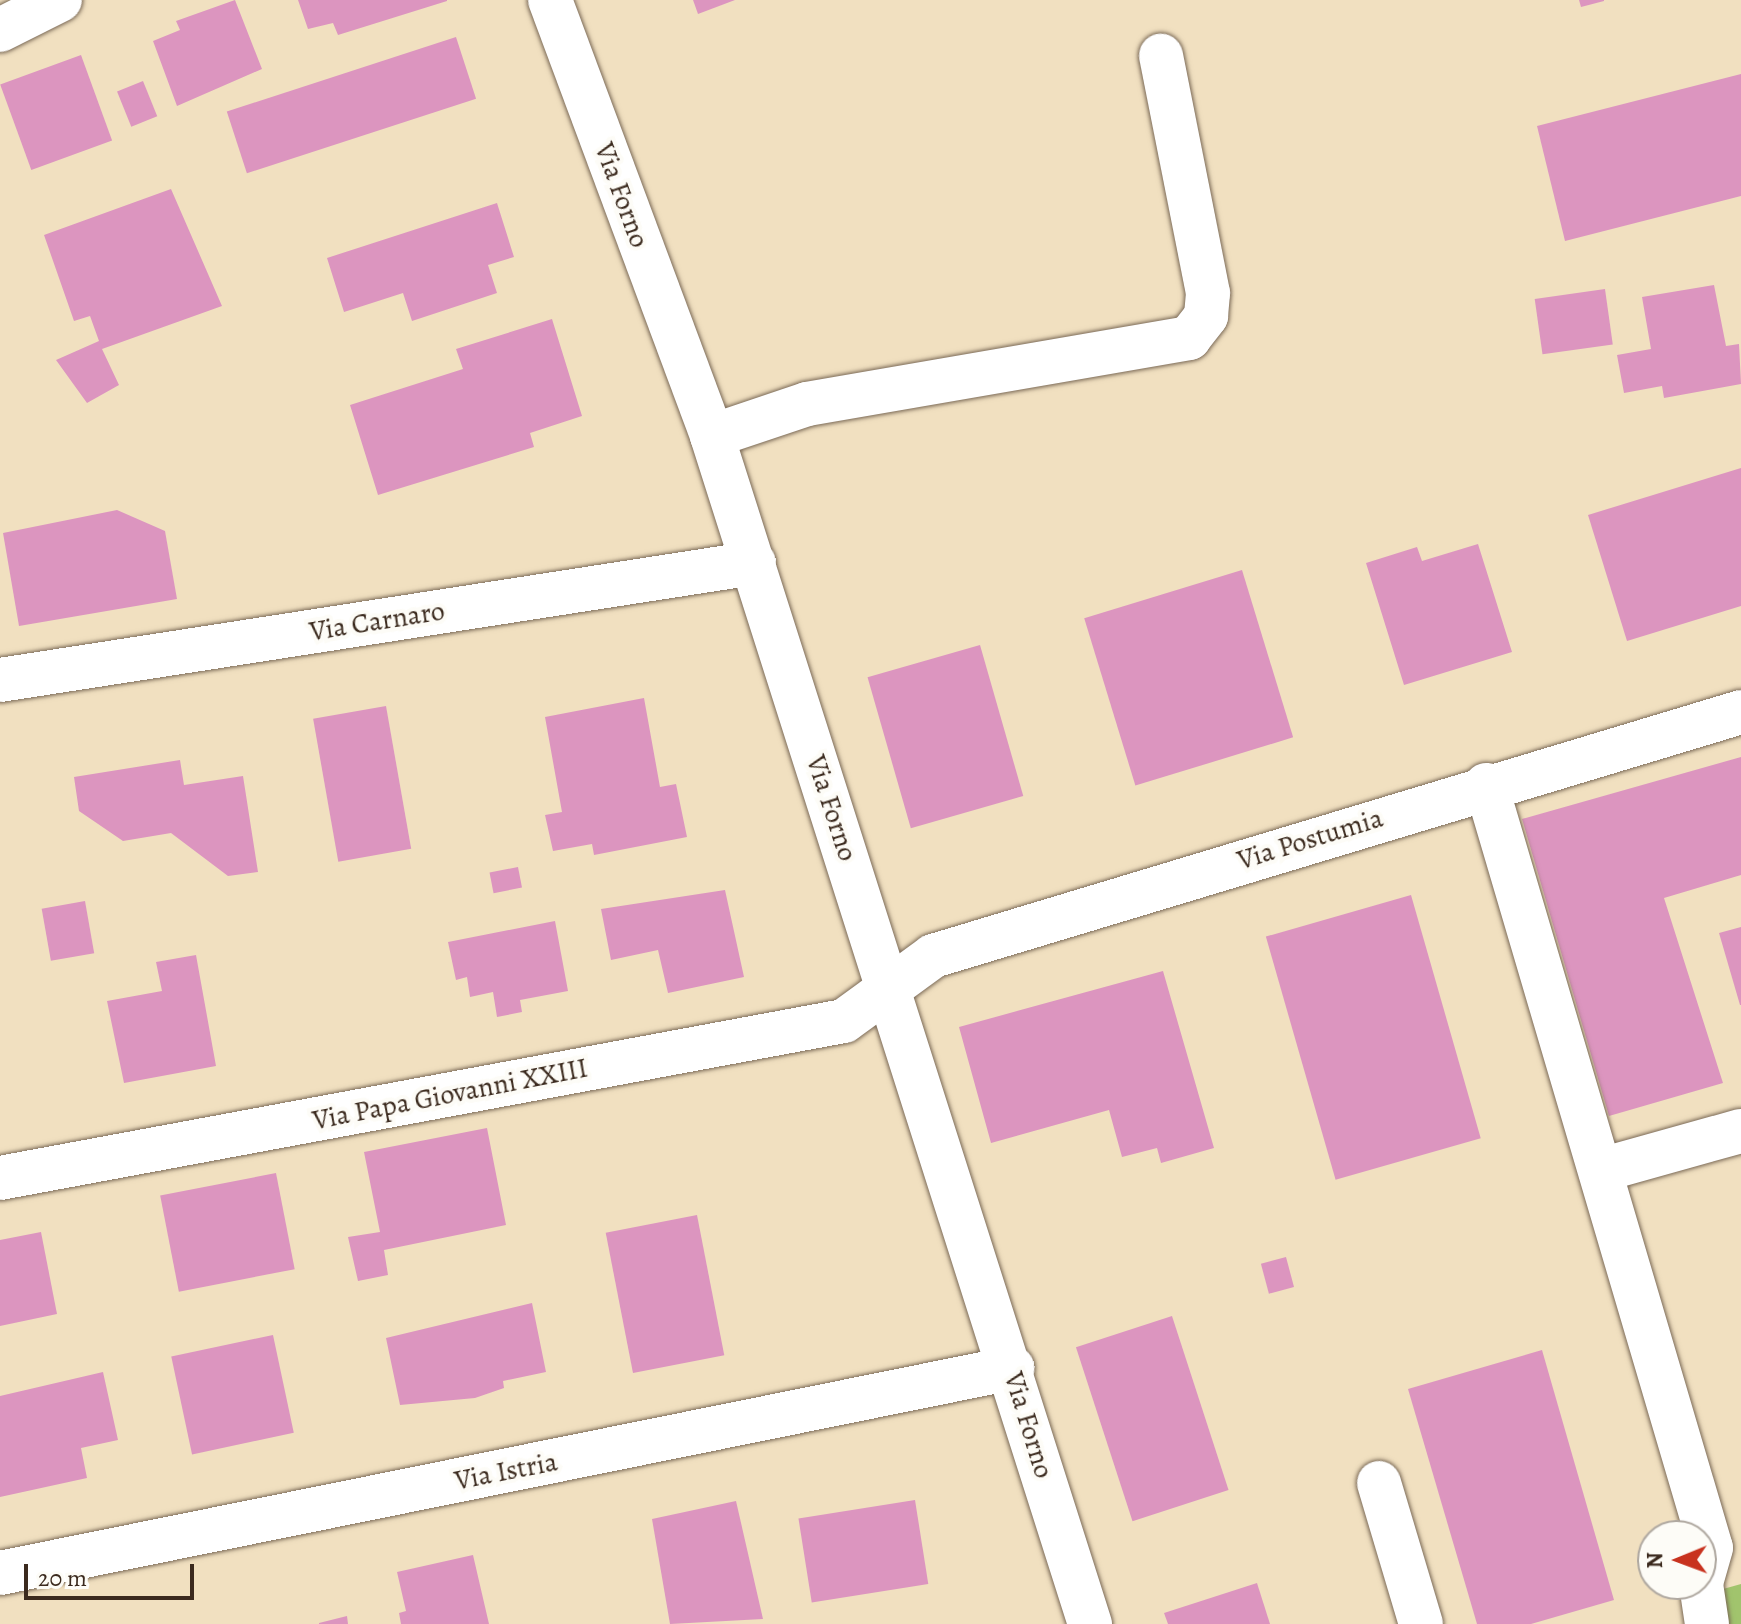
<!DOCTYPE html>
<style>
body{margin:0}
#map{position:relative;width:1741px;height:1624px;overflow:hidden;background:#f1e0c0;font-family:Alegreya,serif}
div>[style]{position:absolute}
.green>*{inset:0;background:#a1c46d}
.building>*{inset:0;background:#dc95bf;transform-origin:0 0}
.roads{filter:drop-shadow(0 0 2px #7b6a57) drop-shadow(0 0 2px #7b6a57)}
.minor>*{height:44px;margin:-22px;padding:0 22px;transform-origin:22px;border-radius:22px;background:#fff}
span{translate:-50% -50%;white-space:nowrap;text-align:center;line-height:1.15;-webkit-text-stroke:8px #fdfcf7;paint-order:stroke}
.street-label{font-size:28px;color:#3b2a1e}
.north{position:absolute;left:1637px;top:1520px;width:80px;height:80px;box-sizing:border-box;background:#fdfcf7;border:2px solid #afa8a0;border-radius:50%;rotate:269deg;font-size:22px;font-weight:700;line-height:32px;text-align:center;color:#3b2a1e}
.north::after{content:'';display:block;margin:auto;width:28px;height:36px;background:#c8321e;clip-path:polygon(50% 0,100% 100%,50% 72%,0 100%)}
.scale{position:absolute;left:24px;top:1564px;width:170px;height:36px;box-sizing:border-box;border:4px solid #3b2a1e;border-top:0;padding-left:10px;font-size:24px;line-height:28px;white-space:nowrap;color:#3b2a1e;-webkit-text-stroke:6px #fdfcf7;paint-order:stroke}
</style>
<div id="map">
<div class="green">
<i style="clip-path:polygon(1741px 1584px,1741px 1624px,1724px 1624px,1716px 1591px)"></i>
</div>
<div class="building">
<i style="clip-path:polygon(235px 0,262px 69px,177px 106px,153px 41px,180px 30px,176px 21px)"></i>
<i style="clip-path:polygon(298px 0,447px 0,447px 1px,338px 35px,333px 23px,308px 29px)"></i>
<i style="clip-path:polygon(693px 0,735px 0,698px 14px)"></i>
<i style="clip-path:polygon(1579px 0,1604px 0,1604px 1px,1581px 7px)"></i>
<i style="left:456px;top:37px;width:65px;height:241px;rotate:72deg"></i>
<i style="left:81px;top:55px;width:91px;height:86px;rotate:70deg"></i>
<i style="clip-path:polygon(1741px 74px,1741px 196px,1565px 241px,1537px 126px)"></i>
<i style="left:143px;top:81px;width:38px;height:28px;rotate:68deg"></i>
<i style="clip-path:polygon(171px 189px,222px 306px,102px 349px,119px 385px,87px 403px,56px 360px,99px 341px,90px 316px,74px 321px,44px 235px)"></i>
<i style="clip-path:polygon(497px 203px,514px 257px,488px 265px,497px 293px,412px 321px,403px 293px,344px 312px,327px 258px)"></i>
<i style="clip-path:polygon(1714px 285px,1726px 346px,1739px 344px,1741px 384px,1664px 398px,1662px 386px,1624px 393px,1617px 355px,1651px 349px,1642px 297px)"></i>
<i style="left:1605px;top:289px;width:56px;height:71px;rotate:82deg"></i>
<i style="clip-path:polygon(552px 319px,582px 416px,530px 433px,534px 447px,378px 495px,350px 405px,463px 369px,456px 349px)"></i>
<i style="clip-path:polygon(1741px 468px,1741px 606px,1627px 641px,1588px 515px)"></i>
<i style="clip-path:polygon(117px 510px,165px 531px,177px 599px,19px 626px,3px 533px)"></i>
<i style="clip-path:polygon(1478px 544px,1512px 652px,1404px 685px,1366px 563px,1417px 547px,1422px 561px)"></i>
<i style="left:1242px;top:570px;width:175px;height:165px;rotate:73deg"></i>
<i style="left:980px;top:645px;width:157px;height:117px;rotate:74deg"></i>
<i style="clip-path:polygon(644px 698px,660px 787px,676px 784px,687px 837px,594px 855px,592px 844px,553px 851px,545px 815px,562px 812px,545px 717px)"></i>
<i style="left:386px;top:706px;width:145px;height:74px;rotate:80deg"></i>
<i style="clip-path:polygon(1741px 757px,1741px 875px,1664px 898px,1723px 1083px,1609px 1116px,1522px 819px)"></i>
<i style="clip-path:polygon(180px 760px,184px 785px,243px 776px,258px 872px,228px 876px,171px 833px,123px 841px,79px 811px,74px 777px)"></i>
<i style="left:518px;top:867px;width:21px;height:29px;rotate:79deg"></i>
<i style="clip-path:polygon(725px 890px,744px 977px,668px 993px,658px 950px,611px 960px,601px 909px)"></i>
<i style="left:1411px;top:895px;width:253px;height:151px;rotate:74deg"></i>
<i style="left:85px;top:901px;width:53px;height:44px;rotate:80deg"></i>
<i style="clip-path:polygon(555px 921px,568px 991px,520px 1000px,522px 1012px,497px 1017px,493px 992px,470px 997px,467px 977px,456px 980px,448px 942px)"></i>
<i style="clip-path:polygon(1741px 927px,1741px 1005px,1740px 1005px,1719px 933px)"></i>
<i style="clip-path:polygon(196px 955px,216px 1066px,124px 1083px,107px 1001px,162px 991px,156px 962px)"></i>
<i style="clip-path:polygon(1163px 971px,1214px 1148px,1161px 1163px,1157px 1148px,1122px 1157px,1109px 1110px,991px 1143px,959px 1027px)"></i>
<i style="clip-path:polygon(487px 1128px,506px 1225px,384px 1250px,388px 1275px,358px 1281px,348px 1237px,380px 1232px,364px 1152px)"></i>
<i style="left:276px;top:1173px;width:98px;height:118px;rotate:79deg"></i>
<i style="left:697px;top:1215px;width:143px;height:93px;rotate:79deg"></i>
<i style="clip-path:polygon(41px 1232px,57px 1314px,0 1326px,0 1240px)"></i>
<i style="left:1286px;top:1257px;width:31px;height:26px;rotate:75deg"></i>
<i style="clip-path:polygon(532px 1303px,546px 1372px,503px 1381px,504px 1388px,475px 1398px,400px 1405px,386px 1338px)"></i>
<i style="left:1172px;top:1316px;width:183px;height:101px;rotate:72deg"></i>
<i style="left:273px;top:1335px;width:100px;height:104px;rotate:78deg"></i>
<i style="clip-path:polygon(1542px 1350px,1614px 1600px,1531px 1624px,1477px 1624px,1408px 1389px)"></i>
<i style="clip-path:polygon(103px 1372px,118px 1440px,81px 1448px,87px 1478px,0 1497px,0 1396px)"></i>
<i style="left:915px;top:1500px;width:85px;height:118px;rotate:81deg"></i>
<i style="clip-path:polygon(736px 1501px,763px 1619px,670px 1624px,652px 1519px)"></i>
<i style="clip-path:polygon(473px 1555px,489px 1624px,401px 1624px,399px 1613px,406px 1611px,397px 1572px)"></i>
<i style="clip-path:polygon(1257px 1583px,1270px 1624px,1168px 1624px,1164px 1613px)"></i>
<i style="clip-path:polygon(347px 1616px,348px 1624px,319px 1624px,319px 1623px)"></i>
</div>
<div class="roads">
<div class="minor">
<i style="left:550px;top:0;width:465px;rotate:69.6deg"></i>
<i style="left:712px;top:436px;width:1247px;rotate:72.35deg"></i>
<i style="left:0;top:30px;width:67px;rotate:-26.6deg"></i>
<i style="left:712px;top:436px;width:100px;rotate:-18.6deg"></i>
<i style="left:807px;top:404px;width:388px;rotate:-9.8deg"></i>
<i style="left:1189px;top:338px;width:28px;rotate:-52deg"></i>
<i style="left:1206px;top:316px;width:23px;rotate:-85deg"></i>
<i style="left:1208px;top:293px;width:242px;rotate:-101.2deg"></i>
<i style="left:0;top:680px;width:763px;rotate:-8.82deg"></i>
<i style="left:1486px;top:785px;width:795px;rotate:73.57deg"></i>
<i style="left:1711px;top:1548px;width:36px;rotate:106deg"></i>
<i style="left:1601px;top:1170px;width:145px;rotate:-15.6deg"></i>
<i style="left:0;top:1178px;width:858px;rotate:-10.54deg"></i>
<i style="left:844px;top:1021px;width:110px;rotate:-36.1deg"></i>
<i style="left:933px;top:956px;width:844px;rotate:-16.8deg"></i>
<i style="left:1379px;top:1483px;width:147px;rotate:73.4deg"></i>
<i style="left:0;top:1573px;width:1033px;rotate:-11.45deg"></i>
<i style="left:1701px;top:1584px;width:40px;rotate:81.5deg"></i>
</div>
</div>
<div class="street-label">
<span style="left:622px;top:195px;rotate:70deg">Via Forno</span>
<span style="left:377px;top:621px;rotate:-9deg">Via Carnaro</span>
<span style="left:832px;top:808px;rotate:72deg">Via Forno</span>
<span style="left:1310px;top:839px;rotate:-17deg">Via Postumia</span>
<span style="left:450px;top:1094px;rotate:-11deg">Via Papa Giovanni XXIII</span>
<span style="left:1029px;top:1425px;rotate:73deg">Via Forno</span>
<span style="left:506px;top:1471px;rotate:-11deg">Via Istria</span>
</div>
<div class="north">N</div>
<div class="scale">20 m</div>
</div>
